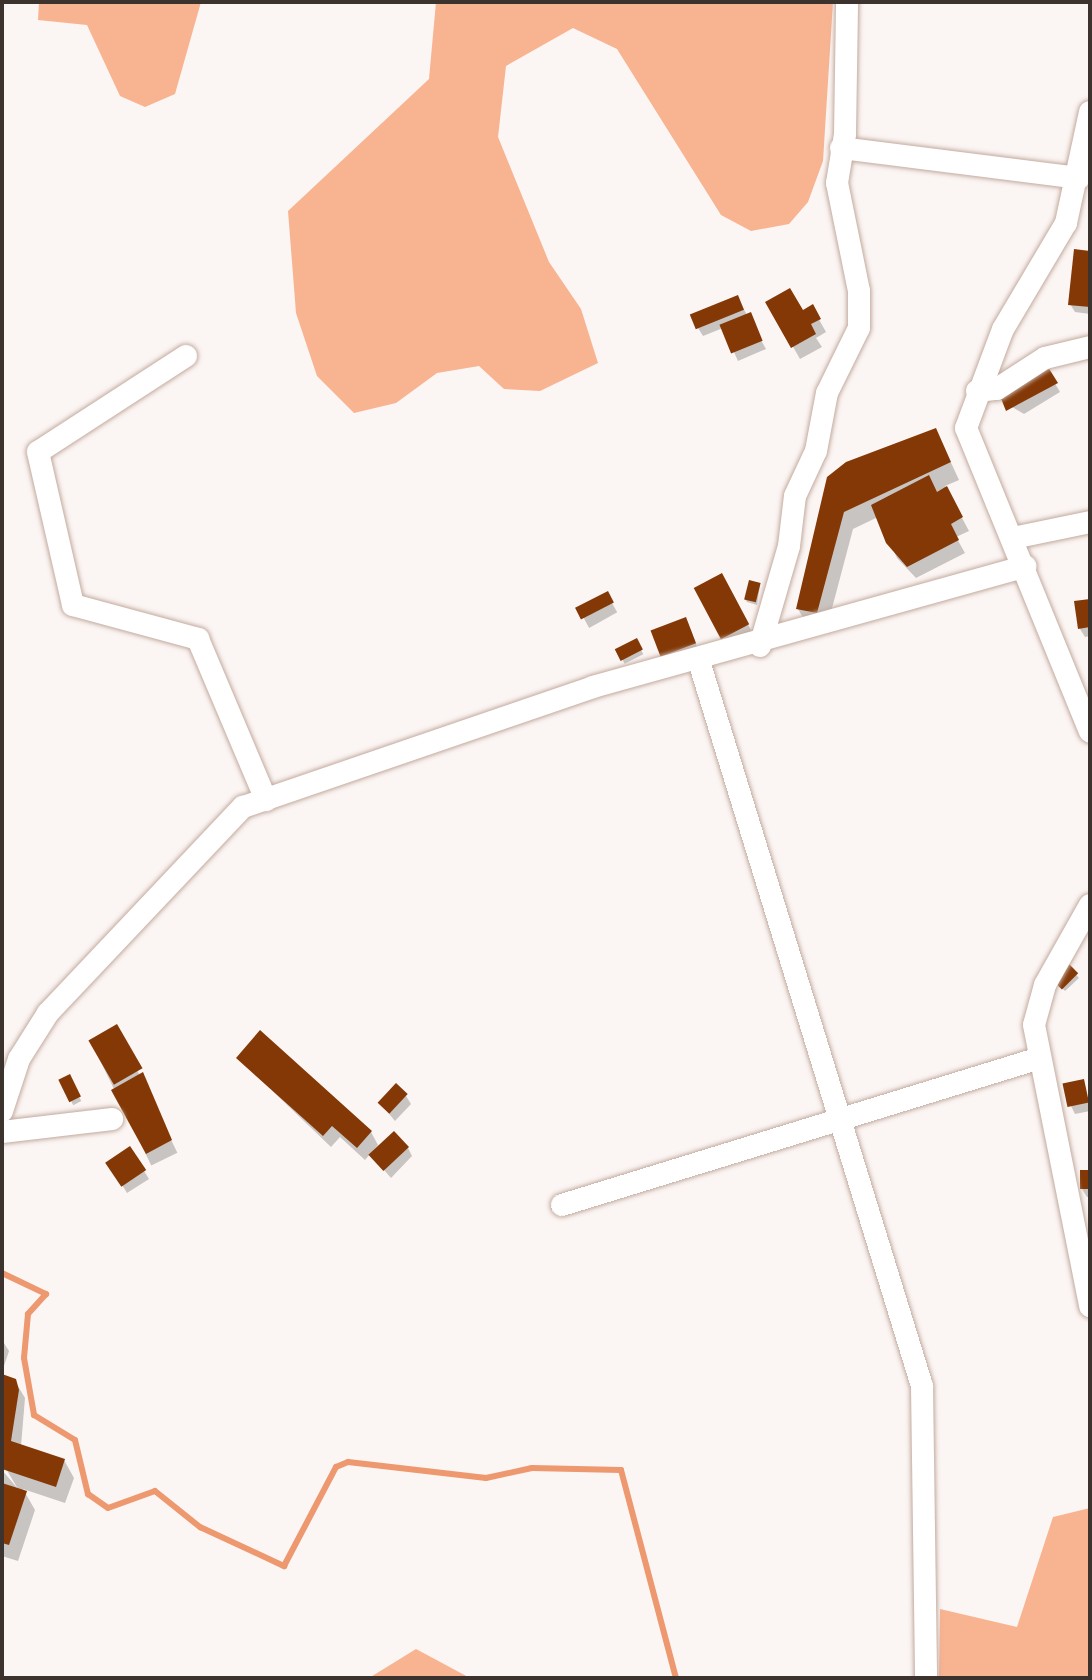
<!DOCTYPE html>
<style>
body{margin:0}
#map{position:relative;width:1092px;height:1680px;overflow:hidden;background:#fbf5f3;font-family:Mulish,sans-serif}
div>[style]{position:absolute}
.forest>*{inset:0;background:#f8b391}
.shadow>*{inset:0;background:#0003;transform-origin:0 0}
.stream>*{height:6px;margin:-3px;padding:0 3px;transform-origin:3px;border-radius:3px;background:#ed986e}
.building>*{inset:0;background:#833806;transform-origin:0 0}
.roads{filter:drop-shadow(0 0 2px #c3aa9e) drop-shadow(0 0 2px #c3aa9e)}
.minor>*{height:22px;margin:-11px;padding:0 11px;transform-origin:11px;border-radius:11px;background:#fff}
span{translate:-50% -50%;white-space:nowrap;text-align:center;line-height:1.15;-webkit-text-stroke:8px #fff;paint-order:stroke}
.frame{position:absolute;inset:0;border:4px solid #3d332e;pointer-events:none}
</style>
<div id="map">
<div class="forest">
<i style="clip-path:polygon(39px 2px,201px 2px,175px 94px,145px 107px,120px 96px,87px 25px,38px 20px)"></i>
<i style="clip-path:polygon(436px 2px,833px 2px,823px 161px,808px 202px,789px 224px,751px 231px,721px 215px,617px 49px,573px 28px,506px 66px,498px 137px,549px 262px,581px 309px,598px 363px,540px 391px,504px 389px,479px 366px,437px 373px,396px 403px,354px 413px,317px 376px,296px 313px,288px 211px,429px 79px)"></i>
<i style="clip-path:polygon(1090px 1508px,1090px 1678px,939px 1678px,940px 1609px,1017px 1627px,1053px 1517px)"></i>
<i style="clip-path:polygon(416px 1649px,470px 1678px,369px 1678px)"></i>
</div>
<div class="shadow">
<i style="clip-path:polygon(1090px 253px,1090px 314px,1075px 312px,1070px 304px)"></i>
<i style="clip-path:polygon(768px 303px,802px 313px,812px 307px,826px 332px,816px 338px,822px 347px,800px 359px)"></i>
<i style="clip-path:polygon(742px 306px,766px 349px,738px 361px,723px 328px,703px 336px,698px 328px)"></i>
<i style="clip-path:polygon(1047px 370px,1060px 392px,1024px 414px,1007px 404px)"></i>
<i style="clip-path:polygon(937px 432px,959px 480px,945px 486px,969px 531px,956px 537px,965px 553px,916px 578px,897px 558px,878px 517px,853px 529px,826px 631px,808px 626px,798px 609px,847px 464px)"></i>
<i style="left:721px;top:576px;width:71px;height:27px;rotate:61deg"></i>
<i style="clip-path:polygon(760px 585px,757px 605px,747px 602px,745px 599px)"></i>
<i style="left:607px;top:594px;width:21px;height:32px;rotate:61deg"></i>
<i style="clip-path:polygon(1090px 601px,1090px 636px,1085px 637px,1080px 629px)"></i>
<i style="clip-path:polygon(690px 628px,699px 652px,667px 664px,653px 632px)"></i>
<i style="left:636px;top:640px;width:16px;height:21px;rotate:63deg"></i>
<i style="clip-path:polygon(1069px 967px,1079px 978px,1065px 991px,1058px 984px)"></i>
<i style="left:116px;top:1027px;width:140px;height:29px;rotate:64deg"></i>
<i style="clip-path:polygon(238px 1058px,371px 1132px,378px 1145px,365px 1160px,340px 1137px,331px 1147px)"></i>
<i style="left:69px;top:1077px;width:27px;height:9px;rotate:63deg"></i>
<i style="clip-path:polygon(1083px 1082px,1090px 1111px,1075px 1114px,1071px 1106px)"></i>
<i style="clip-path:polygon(406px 1096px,411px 1104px,395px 1121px,380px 1103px)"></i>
<i style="clip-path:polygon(408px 1148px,412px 1156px,391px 1178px,372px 1156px)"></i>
<i style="clip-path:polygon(108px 1162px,144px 1171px,149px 1179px,127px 1193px)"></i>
<i style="clip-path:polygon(1090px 1172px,1090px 1197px,1087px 1197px,1082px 1189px)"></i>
<i style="clip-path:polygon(2px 1340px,9px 1351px,2px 1372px)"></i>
<i style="clip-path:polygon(2px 1379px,15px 1381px,25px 1398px,21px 1446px,64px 1460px,74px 1478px,65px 1503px,23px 1489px,35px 1510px,18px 1561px,2px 1556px,2px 1470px,18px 1489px,2px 1462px)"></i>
</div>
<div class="stream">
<i style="left:2px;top:1273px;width:49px;rotate:25.5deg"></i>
<i style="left:46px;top:1294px;width:27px;rotate:132deg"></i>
<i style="left:28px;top:1314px;width:44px;rotate:95.2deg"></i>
<i style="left:24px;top:1358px;width:58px;rotate:80deg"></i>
<i style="left:34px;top:1415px;width:48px;rotate:31.4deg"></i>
<i style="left:75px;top:1440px;width:56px;rotate:76.5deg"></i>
<i style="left:88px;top:1494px;width:24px;rotate:35deg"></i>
<i style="left:108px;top:1508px;width:50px;rotate:-19.9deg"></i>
<i style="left:155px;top:1491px;width:58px;rotate:38.7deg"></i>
<i style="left:200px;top:1527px;width:93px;rotate:24.9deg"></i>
<i style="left:284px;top:1566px;width:112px;rotate:-62.3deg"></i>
<i style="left:336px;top:1467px;width:13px;rotate:-23deg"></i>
<i style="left:348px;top:1462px;width:139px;rotate:6.6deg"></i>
<i style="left:486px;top:1478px;width:47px;rotate:-12.3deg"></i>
<i style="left:532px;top:1468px;width:89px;rotate:1.3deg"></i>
<i style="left:621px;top:1470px;width:215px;rotate:75.2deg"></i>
</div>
<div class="building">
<i style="clip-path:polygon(1074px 249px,1090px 251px,1090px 307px,1068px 305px)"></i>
<i style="clip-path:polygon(790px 288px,803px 310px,813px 304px,821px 319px,811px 324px,816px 334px,791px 348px,765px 302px)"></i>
<i style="left:738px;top:295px;width:16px;height:52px;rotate:68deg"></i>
<i style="left:751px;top:312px;width:31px;height:34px;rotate:68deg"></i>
<i style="clip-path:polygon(1048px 367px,1058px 383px,1006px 411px,1000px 396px)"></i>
<i style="clip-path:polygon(936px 428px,951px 462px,844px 512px,817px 613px,796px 609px,827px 477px,846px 462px)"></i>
<i style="clip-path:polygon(929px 475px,937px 492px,947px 486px,963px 517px,951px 524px,959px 540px,907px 567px,886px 543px,871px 505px)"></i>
<i style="left:722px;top:573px;width:58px;height:32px;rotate:62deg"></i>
<i style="left:749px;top:580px;width:12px;height:20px;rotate:14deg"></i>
<i style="left:608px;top:591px;width:13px;height:37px;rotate:63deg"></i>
<i style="clip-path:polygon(1090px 599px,1090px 627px,1078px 629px,1074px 601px)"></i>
<i style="left:686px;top:617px;width:28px;height:38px;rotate:69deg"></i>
<i style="left:637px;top:638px;width:13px;height:25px;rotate:63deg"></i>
<i style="left:1069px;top:964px;width:13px;height:23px;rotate:45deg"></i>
<i style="left:117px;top:1024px;width:51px;height:33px;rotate:60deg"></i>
<i style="clip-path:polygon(260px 1030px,372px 1131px,357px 1148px,332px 1126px,323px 1136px,236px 1058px)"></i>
<i style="clip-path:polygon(143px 1072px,172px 1140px,146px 1154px,111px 1090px)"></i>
<i style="left:70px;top:1074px;width:25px;height:13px;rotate:64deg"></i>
<i style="left:1084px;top:1079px;width:24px;height:22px;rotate:78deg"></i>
<i style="left:396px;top:1083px;width:16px;height:27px;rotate:43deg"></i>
<i style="left:394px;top:1131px;width:22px;height:35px;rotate:47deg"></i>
<i style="left:130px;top:1146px;width:29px;height:30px;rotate:56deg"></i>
<i style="left:1080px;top:1170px;width:10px;height:19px"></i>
<i style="clip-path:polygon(2px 1374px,16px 1379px,19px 1390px,11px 1441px,65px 1459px,56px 1487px,2px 1469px)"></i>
<i style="clip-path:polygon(2px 1483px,27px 1491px,9px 1545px,2px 1543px)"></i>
</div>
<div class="roads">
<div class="minor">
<i style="left:1090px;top:112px;width:114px;rotate:102.2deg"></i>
<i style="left:1066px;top:223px;width:123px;rotate:120.7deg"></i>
<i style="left:1003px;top:329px;width:106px;rotate:110.5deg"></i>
<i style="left:966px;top:428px;width:328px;rotate:67.8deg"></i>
<i style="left:841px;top:148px;width:240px;rotate:7.2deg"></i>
<i style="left:186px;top:356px;width:176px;rotate:147deg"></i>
<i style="left:38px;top:452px;width:157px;rotate:77.1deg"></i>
<i style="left:73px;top:605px;width:130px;rotate:15.2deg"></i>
<i style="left:198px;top:639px;width:175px;rotate:67.1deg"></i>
<i style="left:977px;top:391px;width:20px;rotate:-6deg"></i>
<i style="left:997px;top:389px;width:57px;rotate:-32.9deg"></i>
<i style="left:1045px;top:358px;width:46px;rotate:-13.7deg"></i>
<i style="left:1013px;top:538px;width:79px;rotate:-11.7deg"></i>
<i style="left:760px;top:646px;width:104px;rotate:-73.8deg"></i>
<i style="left:789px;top:546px;width:50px;rotate:-83.2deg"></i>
<i style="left:795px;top:496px;width:50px;rotate:-65deg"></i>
<i style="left:816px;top:451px;width:59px;rotate:-79.3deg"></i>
<i style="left:827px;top:393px;width:72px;rotate:-63.8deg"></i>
<i style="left:859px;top:328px;width:37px;rotate:-90deg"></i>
<i style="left:859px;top:291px;width:110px;rotate:-101.5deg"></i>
<i style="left:837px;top:183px;width:50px;rotate:-80.7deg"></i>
<i style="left:845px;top:134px;width:132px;rotate:-89.1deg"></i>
<i style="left:698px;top:658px;width:762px;rotate:72.9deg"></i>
<i style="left:922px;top:1386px;width:292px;rotate:89.2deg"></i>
<i style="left:1090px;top:905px;width:92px;rotate:119.4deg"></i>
<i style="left:1045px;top:985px;width:41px;rotate:105.4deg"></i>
<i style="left:1034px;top:1025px;width:287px;rotate:78.7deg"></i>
<i style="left:2px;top:1111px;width:55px;rotate:-71.9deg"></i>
<i style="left:19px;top:1059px;width:54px;rotate:-57.8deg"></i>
<i style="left:48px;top:1013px;width:284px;rotate:-46.6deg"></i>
<i style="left:243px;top:807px;width:370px;rotate:-18.9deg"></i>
<i style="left:593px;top:687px;width:449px;rotate:-15.6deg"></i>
<i style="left:2px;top:1132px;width:111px;rotate:-6.7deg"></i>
<i style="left:562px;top:1205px;width:498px;rotate:-17.1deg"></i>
</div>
</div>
<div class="frame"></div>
</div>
